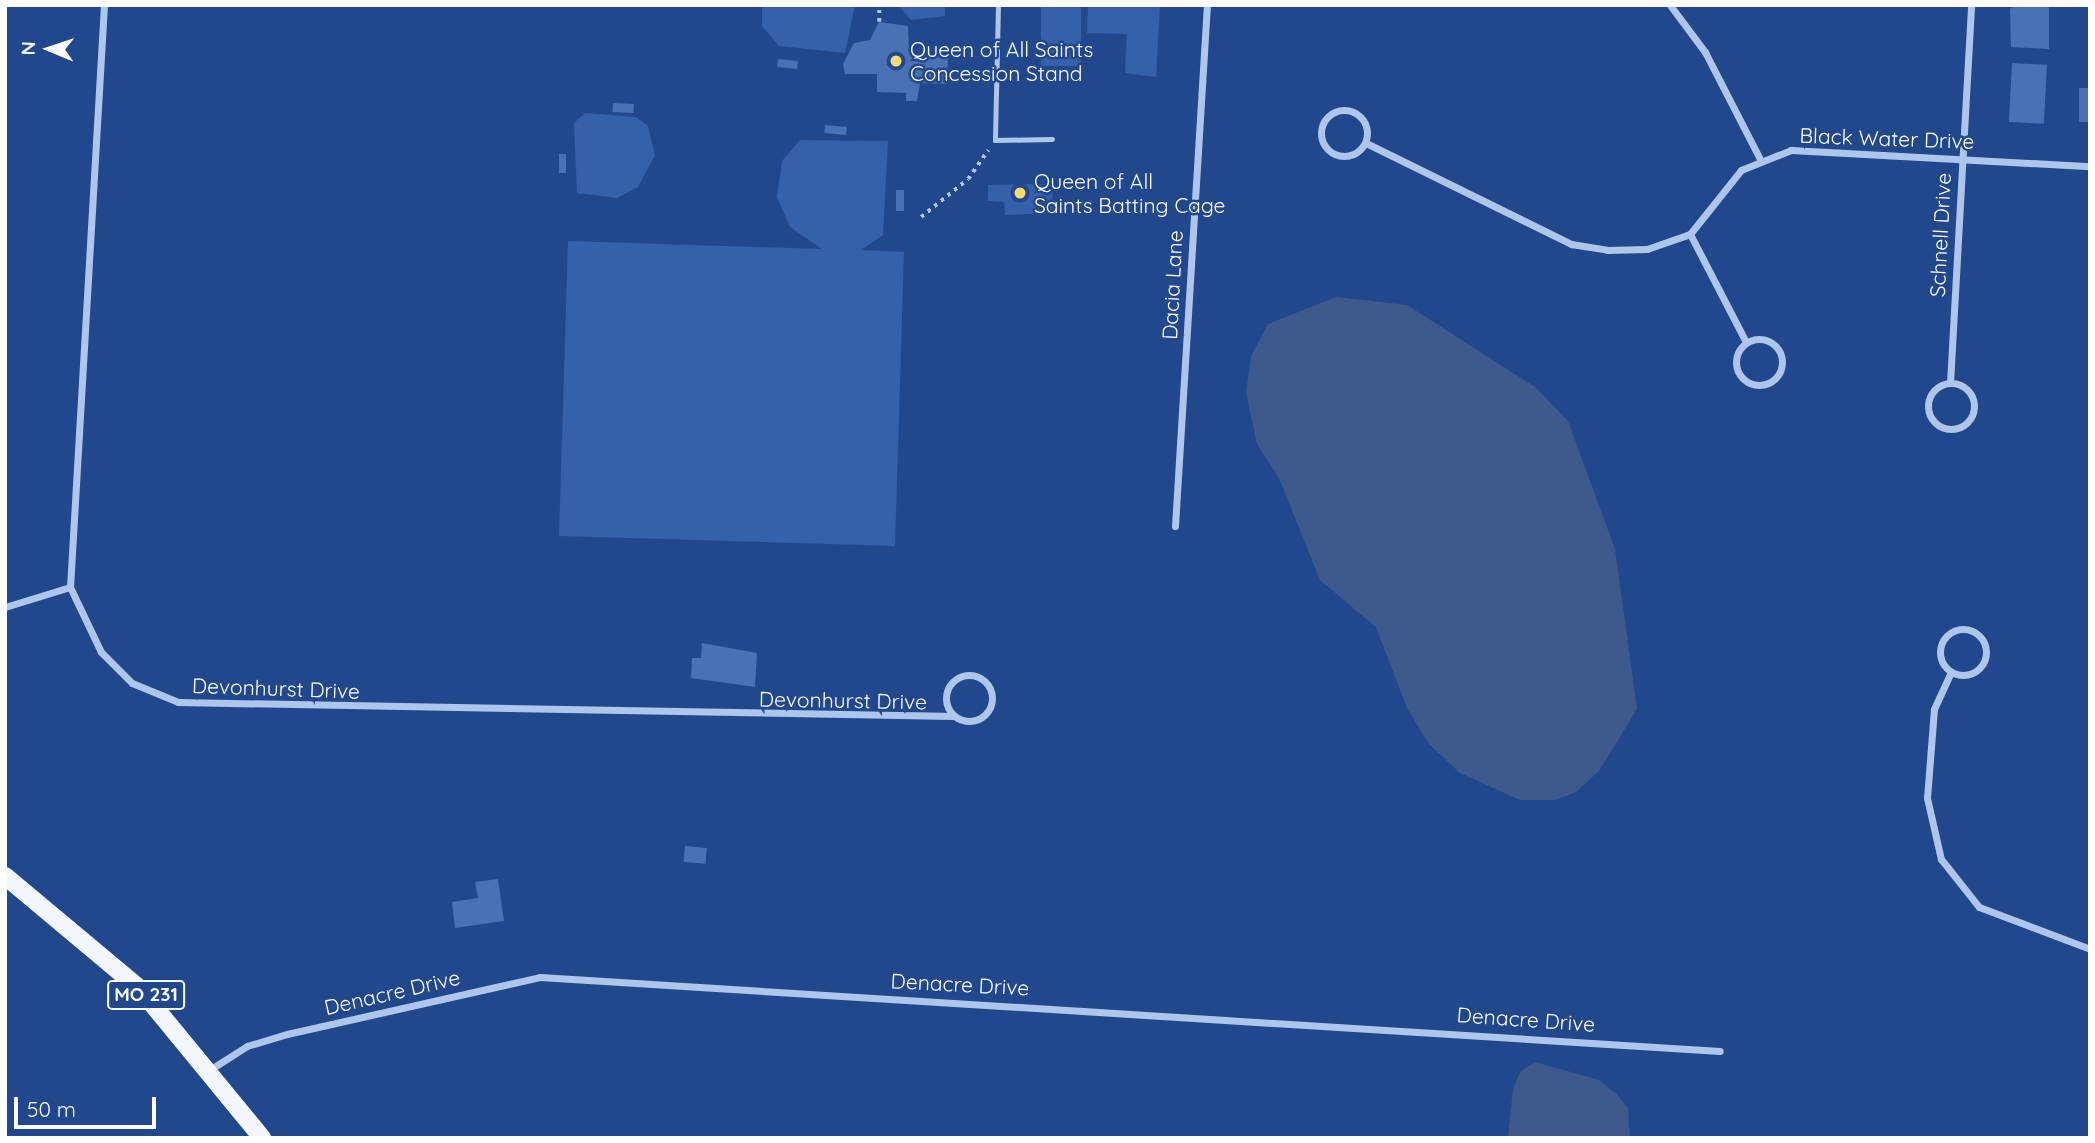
<!DOCTYPE html>
<style>
body{margin:0}
#map{position:relative;width:2095px;height:1143px;overflow:hidden;background:#21488d;font-family:Quicksand,sans-serif}
div>[style]{position:absolute}
.green>*{inset:0;background:#3461aa;transform-origin:0 0}
.water>*{inset:0;background:#3e5a8c}
.building>*{inset:0;background:#4971b4;transform-origin:0 0}
.path>*{height:3.5px;margin-top:-1.75px;transform-origin:0;background:repeating-linear-gradient(90deg,#afc6ec 0 3.5px,transparent 0 8.5px)}
.service>*{height:5px;margin:-2.5px;padding:0 2.5px;transform-origin:2.5px;border-radius:2.5px;background:#afc6ec}
.minor>*{height:7px;margin:-3.5px;padding:0 3.5px;transform-origin:3.5px;border-radius:3.5px;background:#afc6ec}
.minor>.ring{margin:-3.5px;padding:0;box-sizing:content-box;background:none;border:7px solid #afc6ec;border-radius:50%}
.primary>*{height:18px;margin:-9px;padding:0 9px;transform-origin:9px;border-radius:9px;background:#f4f7ff}
.dots>*{width:19px;height:19px;translate:-50% -50%;box-sizing:border-box;border:4px solid #21488d;border-radius:50%}
span{translate:-50% -50%;white-space:nowrap;text-align:center;line-height:1.15;-webkit-text-stroke:5px #21488d;paint-order:stroke}
.shield-label span{padding:2px 5px;background:#21488d;border:2px solid;border-radius:5px;-webkit-text-stroke-width:0}
.shield-label{font-size:19px;color:#fff;font-weight:700}
.poi-label{font-size:21px;color:#fff}
.left{translate:0 -50%;text-align:left}
.street-label{font-size:21px;color:#fff}
.frame{position:absolute;inset:0;border:7px solid #fff;pointer-events:none}
.north{position:absolute;left:14px;top:14px;width:70px;height:70px;-webkit-text-stroke:5px #21488d;paint-order:stroke;rotate:272deg;font-size:19px;font-weight:700;line-height:28px;text-align:center;color:#fff}
.north::after{content:'';display:block;margin:auto;width:24px;height:32px;background:#fff;clip-path:polygon(50% 0,100% 100%,50% 72%,0 100%)}
.scale{position:absolute;left:14px;top:1097px;width:142px;height:32px;box-sizing:border-box;border:4px solid #fff;border-top:0;padding-left:9px;font-size:21px;line-height:24px;white-space:nowrap;color:#fff;-webkit-text-stroke:5px #21488d;paint-order:stroke}
</style>
<div id="map">
<div class="green">
<i style="clip-path:polygon(762px 5px,855px 5px,845px 53px,779px 46px,762px 26px)"></i>
<i style="clip-path:polygon(898px 5px,945px 5px,945px 16px,911px 20px)"></i>
<i style="left:1041px;top:5px;width:40px;height:61px"></i>
<i style="clip-path:polygon(1088px 5px,1160px 5px,1156px 77px,1125px 73px,1127px 34px,1087px 33px)"></i>
<i style="clip-path:polygon(585px 113px,636px 117px,648px 126px,655px 155px,638px 187px,617px 198px,577px 193px,574px 123px)"></i>
<i style="clip-path:polygon(800px 140px,888px 141px,883px 235px,861px 250px,904px 252px,895px 546px,559px 536px,568px 241px,822px 249px,790px 227px,777px 197px,782px 161px)"></i>
<i style="clip-path:polygon(1053px 184px,1052px 213px,1005px 215px,1004px 202px,988px 201px,988px 185px)"></i>
</div>
<div class="water">
<i style="clip-path:polygon(1336px 297px,1407px 305px,1535px 387px,1568px 421px,1615px 549px,1637px 709px,1599px 771px,1576px 792px,1555px 800px,1520px 800px,1460px 773px,1429px 744px,1407px 708px,1376px 627px,1320px 580px,1279px 478px,1257px 444px,1246px 393px,1251px 356px,1268px 324px)"></i>
<i style="clip-path:polygon(1535px 1062px,1599px 1080px,1617px 1094px,1628px 1109px,1630px 1138px,1508px 1138px,1513px 1089px,1520px 1072px)"></i>
</div>
<div class="building">
<i style="clip-path:polygon(2015px 5px,2049px 5px,2049px 49px,2011px 47px,2010px 9px)"></i>
<i style="clip-path:polygon(879px 22px,908px 26px,909px 53px,948px 57px,947px 84px,920px 83px,917px 101px,906px 101px,906px 93px,877px 92px,877px 74px,845px 74px,843px 64px,854px 43px,870px 40px)"></i>
<i style="left:778px;top:59px;width:20px;height:8px;rotate:6deg"></i>
<i style="left:2012px;top:63px;width:35px;height:59px;rotate:3deg"></i>
<i style="left:2079px;top:88px;width:11px;height:34px"></i>
<i style="left:613px;top:103px;width:21px;height:9px;rotate:3deg"></i>
<i style="left:825px;top:125px;width:22px;height:8px;rotate:5deg"></i>
<i style="left:559px;top:154px;width:7px;height:19px"></i>
<i style="left:896px;top:190px;width:8px;height:21px"></i>
<i style="clip-path:polygon(702px 643px,757px 653px,755px 687px,691px 678px,692px 658px,701px 658px)"></i>
<i style="left:685px;top:846px;width:22px;height:16px;rotate:5deg"></i>
<i style="clip-path:polygon(498px 879px,504px 921px,455px 928px,452px 902px,478px 898px,475px 882px)"></i>
</div>
<div class="path">
<i style="left:879px;top:22px;width:17px;rotate:-90deg"></i>
<i style="left:921px;top:217px;width:60px;rotate:-39deg"></i>
<i style="left:968px;top:179px;width:35px;rotate:-55deg"></i>
</div>
<div class="service">
<i style="left:998px;top:5px;width:135px;rotate:91.3deg"></i>
<i style="left:995px;top:140px;width:57px;rotate:-1deg"></i>
</div>
<div class="minor">
<i style="left:104px;top:5px;width:583px;rotate:93.34deg"></i>
<i style="left:70px;top:587px;width:72px;rotate:64.5deg"></i>
<i style="left:101px;top:652px;width:44px;rotate:45deg"></i>
<i style="left:132px;top:683px;width:50px;rotate:22.4deg"></i>
<i style="left:178px;top:702px;width:776px;rotate:1.03deg"></i>
<i style="left:1670px;top:5px;width:59px;rotate:53.3deg"></i>
<i style="left:1705px;top:52px;width:120px;rotate:62.8deg"></i>
<i class="ring" style="left:1321px;top:110px;width:39px;height:39px"></i>
<i style="left:1366px;top:143px;width:229px;rotate:26.2deg"></i>
<i style="left:1571px;top:244px;width:36px;rotate:9deg"></i>
<i style="left:1607px;top:250px;width:40px;rotate:-1.4deg"></i>
<i style="left:1647px;top:249px;width:46px;rotate:-19.2deg"></i>
<i style="left:1690px;top:234px;width:82px;rotate:-51.4deg"></i>
<i style="left:1741px;top:170px;width:54px;rotate:-21.8deg"></i>
<i style="left:1791px;top:150px;width:299px;rotate:3.1deg"></i>
<i style="left:1690px;top:234px;width:122px;rotate:62.6deg"></i>
<i class="ring" style="left:1736px;top:339px;width:39px;height:39px"></i>
<i class="ring" style="left:1928px;top:383px;width:39px;height:39px"></i>
<i style="left:1950px;top:383px;width:379px;rotate:-86.8deg"></i>
<i style="left:1175px;top:526px;width:522px;rotate:-86.49deg"></i>
<i style="left:5px;top:607px;width:68px;rotate:-17.1deg"></i>
<i class="ring" style="left:1940px;top:629px;width:39px;height:39px"></i>
<i style="left:1951px;top:672px;width:41px;rotate:114.7deg"></i>
<i style="left:1934px;top:709px;width:89px;rotate:94.5deg"></i>
<i style="left:1927px;top:798px;width:63px;rotate:77.1deg"></i>
<i style="left:1941px;top:859px;width:61px;rotate:51.6deg"></i>
<i style="left:1979px;top:907px;width:119px;rotate:20.7deg"></i>
<i class="ring" style="left:946px;top:675px;width:39px;height:39px"></i>
<i style="left:211px;top:1069px;width:43px;rotate:-32.6deg"></i>
<i style="left:247px;top:1046px;width:42px;rotate:-16.7deg"></i>
<i style="left:287px;top:1034px;width:259px;rotate:-12.7deg"></i>
<i style="left:540px;top:977px;width:1182px;rotate:3.59deg"></i>
</div>
<div class="primary">
<i style="left:5px;top:876px;width:175px;rotate:39.9deg"></i>
<i style="left:139px;top:988px;width:194px;rotate:50.6deg"></i>
</div>
<div class="dots">
<i style="left:896px;top:61px;background:#f9db70"></i>
<i style="left:1020px;top:193px;background:#f9db70"></i>
</div>
<div class="shield-label">
<span style="left:146px;top:995px">MO 231</span>
</div>
<div class="poi-label">
<span class="left" style="left:910px;top:61px">Queen of All Saints<br>Concession Stand</span>
<span class="left" style="left:1034px;top:193px">Queen of All<br>Saints Batting Cage</span>
</div>
<div class="street-label">
<span style="left:1887px;top:138px;rotate:2deg">Black Water Drive</span>
<span style="left:1940px;top:235px;rotate:-87deg">Schnell Drive</span>
<span style="left:1172px;top:285px;rotate:-87deg">Dacia Lane</span>
<span style="left:276px;top:688px;rotate:2deg">Devonhurst Drive</span>
<span style="left:843px;top:700px;rotate:1deg">Devonhurst Drive</span>
<span style="left:960px;top:984px;rotate:3deg">Denacre Drive</span>
<span style="left:392px;top:992px;rotate:-13deg">Denacre Drive</span>
<span style="left:1526px;top:1019px;rotate:4deg">Denacre Drive</span>
</div>
<div class="frame"></div>
<div class="north">N</div>
<div class="scale">50 m</div>
</div>
